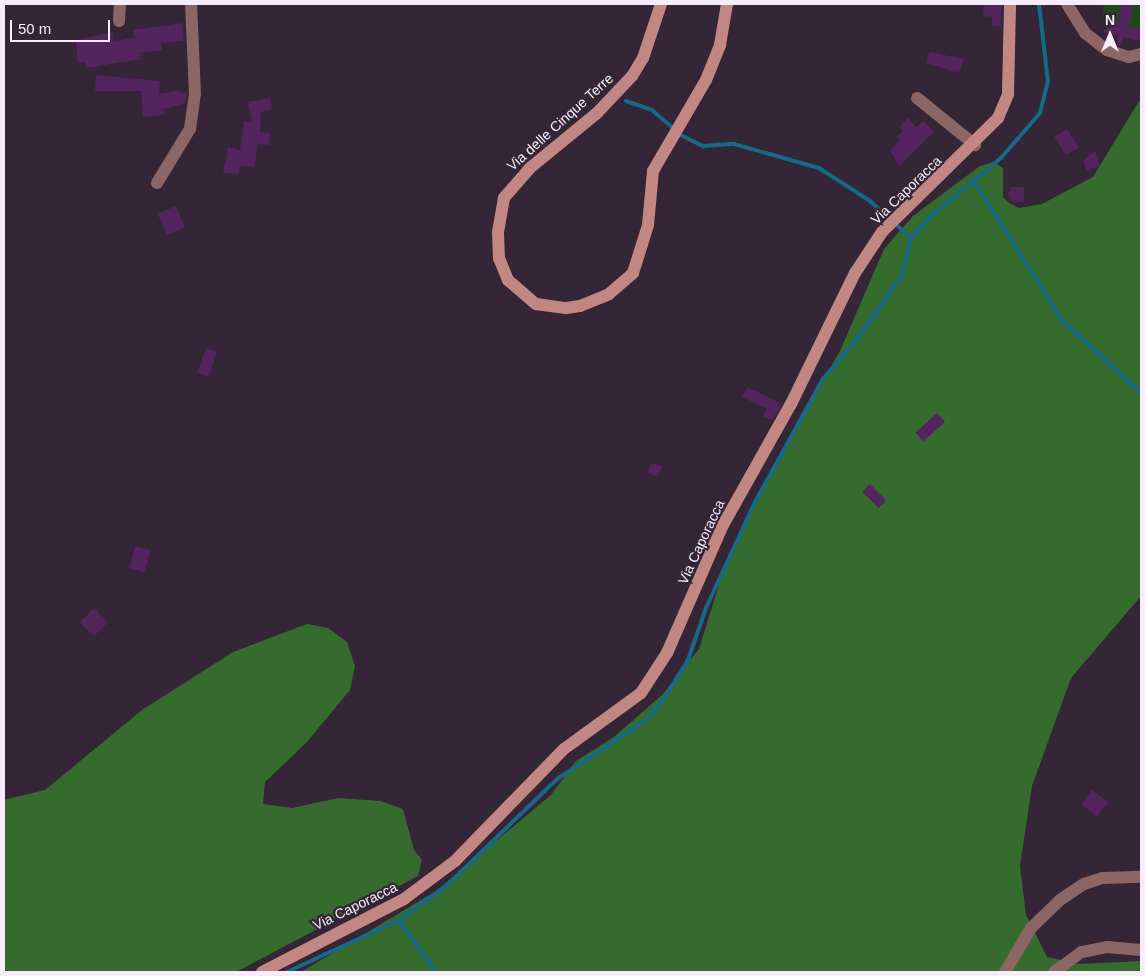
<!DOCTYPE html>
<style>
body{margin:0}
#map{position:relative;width:1145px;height:976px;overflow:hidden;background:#342537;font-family:Arial,sans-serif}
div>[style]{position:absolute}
.green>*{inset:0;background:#21461c}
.forest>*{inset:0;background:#356c2e}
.stream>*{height:4px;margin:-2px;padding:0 2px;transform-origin:2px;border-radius:2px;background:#166988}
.building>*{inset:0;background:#54245f;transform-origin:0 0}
.street>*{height:12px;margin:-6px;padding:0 6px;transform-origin:6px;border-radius:6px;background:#8c6664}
.secondary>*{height:12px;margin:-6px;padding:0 6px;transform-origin:6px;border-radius:6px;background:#c38783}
span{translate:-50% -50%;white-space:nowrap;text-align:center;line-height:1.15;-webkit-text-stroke:4.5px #342537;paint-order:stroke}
.street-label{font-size:14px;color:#f7edfa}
.frame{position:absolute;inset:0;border:5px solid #f7edfa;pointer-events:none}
.north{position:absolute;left:1085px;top:10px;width:50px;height:50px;-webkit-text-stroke:4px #342537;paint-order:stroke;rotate:0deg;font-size:14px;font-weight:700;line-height:20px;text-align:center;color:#f7edfa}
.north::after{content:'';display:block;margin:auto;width:18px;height:22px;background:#f7edfa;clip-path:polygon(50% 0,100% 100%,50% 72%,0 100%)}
.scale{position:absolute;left:10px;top:20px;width:100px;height:22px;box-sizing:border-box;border:2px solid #f7edfa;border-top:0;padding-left:6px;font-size:15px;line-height:18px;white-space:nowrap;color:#f7edfa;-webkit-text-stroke:4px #342537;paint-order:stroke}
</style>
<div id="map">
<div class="green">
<i style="clip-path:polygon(1103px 4px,1141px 4px,1141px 40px,1116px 35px,1104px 26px)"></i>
</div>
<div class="forest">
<i style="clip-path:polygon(1141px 98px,1141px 596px,1071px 678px,1032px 786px,1020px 866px,1026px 915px,1047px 957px,1079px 964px,1141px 961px,1141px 972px,301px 972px,436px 891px,551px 795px,576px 761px,614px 737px,662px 695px,699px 649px,722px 575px,761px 488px,840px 351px,884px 249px,913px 216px,980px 166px,994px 162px,1003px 168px,1003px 197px,1009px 203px,1019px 208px,1042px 204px,1093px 177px)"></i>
<i style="clip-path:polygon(307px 624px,328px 628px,347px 642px,355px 666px,350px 690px,306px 743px,265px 782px,263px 804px,292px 808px,338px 798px,380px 801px,403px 809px,414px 850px,422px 860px,418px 876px,236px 972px,4px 972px,4px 800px,45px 790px,142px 710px,233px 652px)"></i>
</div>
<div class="stream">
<i style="left:626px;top:101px;width:28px;rotate:19deg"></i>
<i style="left:652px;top:110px;width:29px;rotate:41deg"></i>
<i style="left:679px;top:134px;width:27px;rotate:27deg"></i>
<i style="left:703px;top:146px;width:31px;rotate:-4deg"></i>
<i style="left:734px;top:144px;width:88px;rotate:15.8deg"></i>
<i style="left:819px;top:168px;width:61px;rotate:32.9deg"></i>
<i style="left:870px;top:201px;width:55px;rotate:42.1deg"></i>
<i style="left:974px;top:181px;width:165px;rotate:57.7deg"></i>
<i style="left:1062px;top:320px;width:108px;rotate:42.7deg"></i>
<i style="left:399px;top:920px;width:64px;rotate:54.6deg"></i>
<i style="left:287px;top:972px;width:123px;rotate:-24.9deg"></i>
<i style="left:399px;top:920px;width:58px;rotate:-35.9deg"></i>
<i style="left:446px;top:886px;width:154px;rotate:-43.9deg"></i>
<i style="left:557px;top:779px;width:107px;rotate:-33.5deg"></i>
<i style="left:646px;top:720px;width:26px;rotate:-50deg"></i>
<i style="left:663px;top:700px;width:47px;rotate:-58deg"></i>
<i style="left:688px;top:660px;width:55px;rotate:-70.9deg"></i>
<i style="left:706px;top:608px;width:117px;rotate:-65.2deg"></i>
<i style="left:755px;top:502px;width:141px;rotate:-61.1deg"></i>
<i style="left:823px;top:379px;width:52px;rotate:-49.6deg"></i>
<i style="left:857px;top:339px;width:78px;rotate:-54.9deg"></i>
<i style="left:902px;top:275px;width:38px;rotate:-76deg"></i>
<i style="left:911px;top:238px;width:31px;rotate:-48deg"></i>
<i style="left:932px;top:215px;width:89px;rotate:-39.6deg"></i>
<i style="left:1001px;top:158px;width:60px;rotate:-49.1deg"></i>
<i style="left:1040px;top:113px;width:32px;rotate:-76deg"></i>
<i style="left:1048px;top:82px;width:79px;rotate:-96.6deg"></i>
</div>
<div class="building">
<i style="clip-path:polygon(984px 4px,1002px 4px,1001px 26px,992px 26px,992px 17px,983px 16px)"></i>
<i style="clip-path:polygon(1120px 4px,1130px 6px,1133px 11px,1127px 28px,1141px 28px,1141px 41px,1124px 37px,1121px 46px,1117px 45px,1118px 36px,1102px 32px,1107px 29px,1103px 12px,1119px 22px)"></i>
<i style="clip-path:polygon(182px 23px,184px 41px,161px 43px,162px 50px,139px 53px,141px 59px,86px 68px,86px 62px,78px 63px,76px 40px,113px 32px,114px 41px,134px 38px,133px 30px)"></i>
<i style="clip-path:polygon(929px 52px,964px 59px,959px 73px,926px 63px)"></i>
<i style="clip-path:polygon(96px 75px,160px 81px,159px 94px,180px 90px,181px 93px,187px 92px,185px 104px,163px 109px,164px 115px,143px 117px,141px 91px,95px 91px)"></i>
<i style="clip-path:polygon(270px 98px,272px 109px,261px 112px,260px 132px,270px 134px,269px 145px,258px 144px,254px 167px,240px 166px,239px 174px,223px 173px,228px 147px,240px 150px,244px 121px,252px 122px,248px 102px)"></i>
<i style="clip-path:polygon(908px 118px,916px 127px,924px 121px,934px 132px,899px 166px,890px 150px,900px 140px,897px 136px,903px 131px,899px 127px)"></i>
<i style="left:1067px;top:129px;width:22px;height:15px;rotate:58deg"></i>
<i style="clip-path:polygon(1095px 151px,1100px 166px,1087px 171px,1083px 161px)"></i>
<i style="clip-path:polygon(1011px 187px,1024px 187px,1024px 202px,1013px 202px,1008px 194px)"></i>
<i style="left:176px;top:206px;width:23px;height:20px;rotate:67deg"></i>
<i style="left:206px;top:348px;width:12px;height:26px;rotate:20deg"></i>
<i style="clip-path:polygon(747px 387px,782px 404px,772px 420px,763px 416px,767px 409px,742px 397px)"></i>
<i style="left:937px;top:413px;width:12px;height:29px;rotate:48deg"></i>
<i style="left:651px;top:463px;width:11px;height:11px;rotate:15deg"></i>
<i style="left:870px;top:484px;width:23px;height:11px;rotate:45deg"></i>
<i style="left:135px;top:546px;width:16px;height:23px;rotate:15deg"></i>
<i style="left:94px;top:608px;width:20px;height:20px;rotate:45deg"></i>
<i style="left:1092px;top:790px;width:20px;height:18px;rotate:37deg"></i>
</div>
<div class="street">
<i style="left:1067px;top:4px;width:34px;rotate:58deg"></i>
<i style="left:1085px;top:33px;width:28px;rotate:38deg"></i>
<i style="left:1107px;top:50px;width:23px;rotate:18deg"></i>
<i style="left:1129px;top:57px;width:12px;rotate:-14deg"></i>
<i style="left:119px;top:21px;width:17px;rotate:-87deg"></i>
<i style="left:917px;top:98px;width:75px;rotate:39deg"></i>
<i style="left:157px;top:183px;width:63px;rotate:-58.6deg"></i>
<i style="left:190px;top:129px;width:35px;rotate:-82deg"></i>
<i style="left:195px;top:94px;width:90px;rotate:-92.5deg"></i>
<i style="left:1005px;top:972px;width:51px;rotate:-59.4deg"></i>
<i style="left:1031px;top:928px;width:40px;rotate:-44deg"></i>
<i style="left:1060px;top:900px;width:29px;rotate:-34deg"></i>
<i style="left:1084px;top:884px;width:20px;rotate:-18deg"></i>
<i style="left:1103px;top:878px;width:38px;rotate:-2deg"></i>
<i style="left:1054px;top:972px;width:34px;rotate:-36deg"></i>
<i style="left:1082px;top:952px;width:25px;rotate:-11deg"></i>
<i style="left:1107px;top:947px;width:34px;rotate:5deg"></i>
</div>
<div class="secondary">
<i style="left:661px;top:4px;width:57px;rotate:108.4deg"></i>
<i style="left:643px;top:58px;width:21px;rotate:121deg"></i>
<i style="left:632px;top:76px;width:51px;rotate:133.4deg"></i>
<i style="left:597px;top:113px;width:87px;rotate:140.6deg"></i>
<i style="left:530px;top:168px;width:40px;rotate:131deg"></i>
<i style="left:504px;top:198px;width:35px;rotate:100deg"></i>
<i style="left:498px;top:232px;width:26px;rotate:88deg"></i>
<i style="left:499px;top:258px;width:24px;rotate:68deg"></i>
<i style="left:508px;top:280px;width:37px;rotate:41deg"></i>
<i style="left:536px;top:304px;width:30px;rotate:8deg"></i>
<i style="left:566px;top:308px;width:14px;rotate:-8deg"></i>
<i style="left:580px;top:306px;width:31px;rotate:-22deg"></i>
<i style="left:609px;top:294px;width:32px;rotate:-41deg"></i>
<i style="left:633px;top:273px;width:50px;rotate:-72.6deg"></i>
<i style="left:648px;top:225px;width:54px;rotate:-84.7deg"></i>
<i style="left:653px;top:171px;width:105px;rotate:-59.8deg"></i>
<i style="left:706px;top:80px;width:38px;rotate:-68deg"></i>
<i style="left:720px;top:45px;width:42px;rotate:-80.3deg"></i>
<i style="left:262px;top:972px;width:160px;rotate:-27.2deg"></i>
<i style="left:404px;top:899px;width:64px;rotate:-36.7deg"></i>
<i style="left:455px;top:861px;width:156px;rotate:-45.8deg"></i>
<i style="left:564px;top:749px;width:95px;rotate:-36deg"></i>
<i style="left:641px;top:693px;width:48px;rotate:-57deg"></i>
<i style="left:667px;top:653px;width:140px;rotate:-66.4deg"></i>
<i style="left:723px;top:525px;width:139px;rotate:-60.7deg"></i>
<i style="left:791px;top:404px;width:146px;rotate:-64deg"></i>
<i style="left:855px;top:273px;width:49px;rotate:-56.6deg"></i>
<i style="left:882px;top:232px;width:163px;rotate:-44.5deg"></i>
<i style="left:998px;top:118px;width:26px;rotate:-67deg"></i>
<i style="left:1008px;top:94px;width:90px;rotate:-88.7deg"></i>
</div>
<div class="street-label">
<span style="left:560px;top:122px;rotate:-42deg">Via delle Cinque Terre</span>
<span style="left:906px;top:190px;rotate:-44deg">Via Caporacca</span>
<span style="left:701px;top:542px;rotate:-65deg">Via Caporacca</span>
<span style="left:355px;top:906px;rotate:-26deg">Via Caporacca</span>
</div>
<div class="frame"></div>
<div class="north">N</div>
<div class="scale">50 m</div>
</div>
